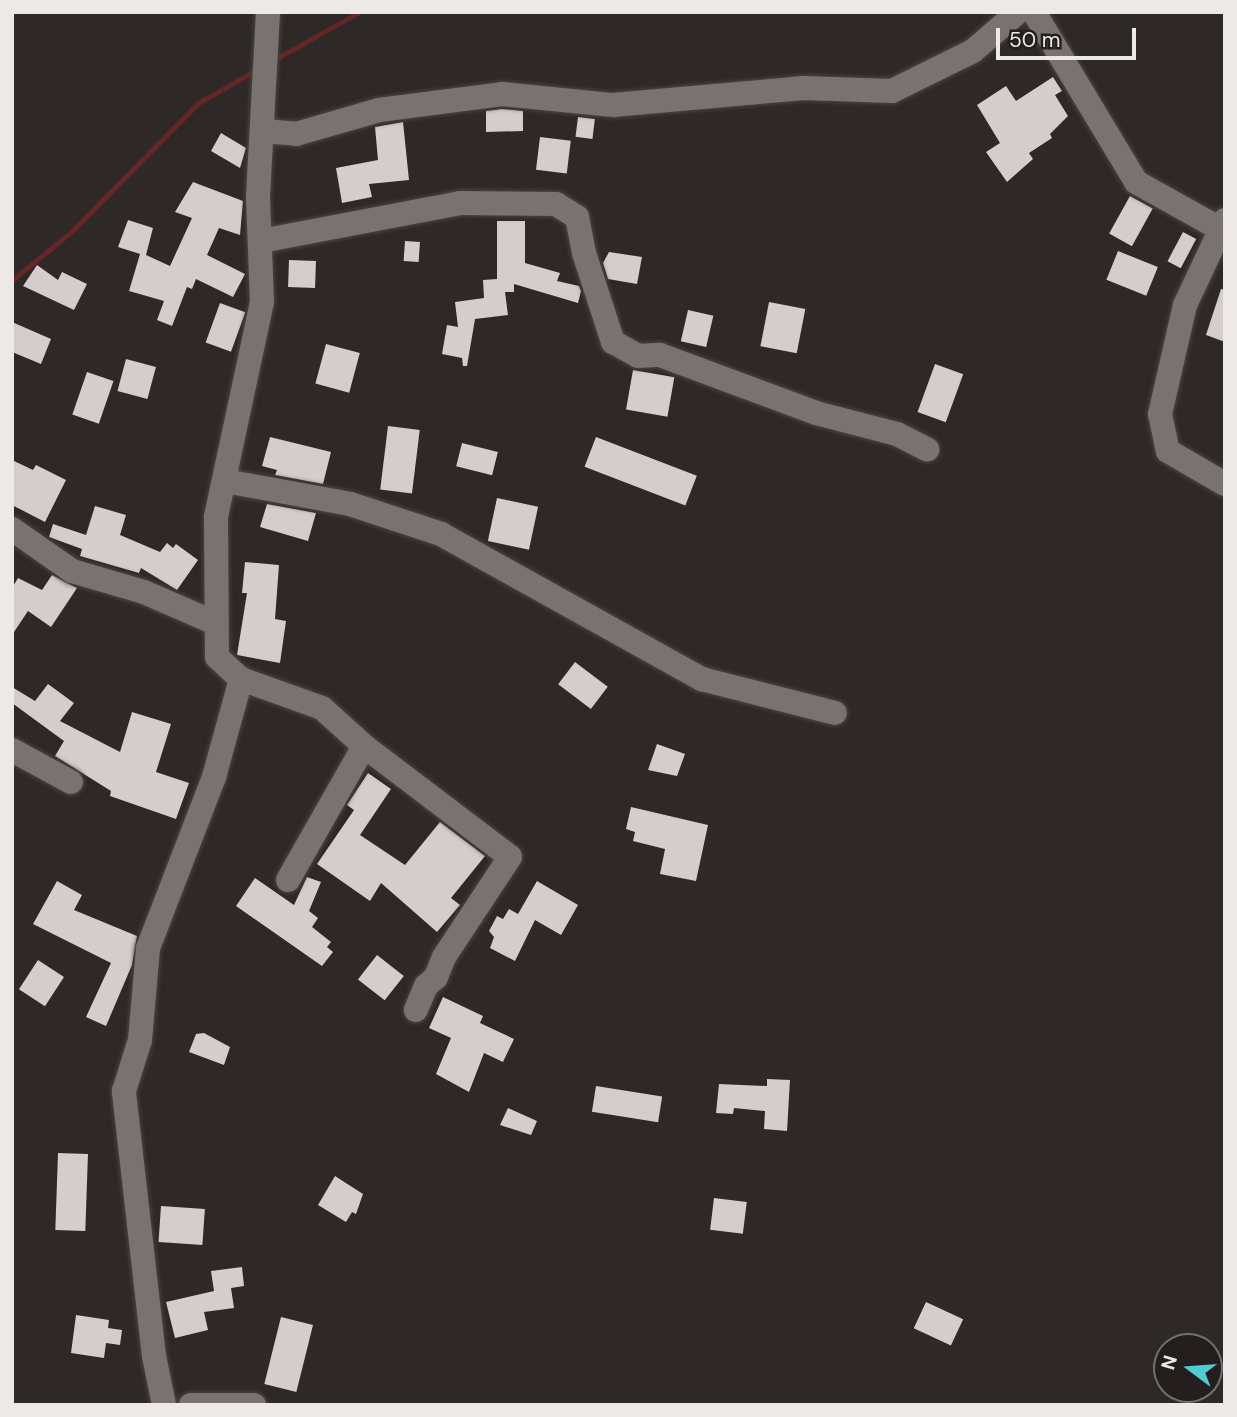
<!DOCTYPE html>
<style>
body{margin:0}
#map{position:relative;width:1237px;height:1417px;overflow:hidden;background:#2e2827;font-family:"DM Sans",sans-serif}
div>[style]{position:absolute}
.stream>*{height:5px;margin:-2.5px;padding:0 2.5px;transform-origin:2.5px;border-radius:2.5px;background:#642728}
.building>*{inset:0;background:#d5cccc;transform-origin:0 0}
.roads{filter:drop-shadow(0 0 2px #4a4444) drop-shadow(0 0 2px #4a4444)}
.minor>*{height:24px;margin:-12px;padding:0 12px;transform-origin:12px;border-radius:12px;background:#797271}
span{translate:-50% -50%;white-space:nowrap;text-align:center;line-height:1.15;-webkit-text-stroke:7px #241e1e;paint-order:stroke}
.frame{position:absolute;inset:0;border:14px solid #ede9e9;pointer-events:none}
.north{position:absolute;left:1153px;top:1333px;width:70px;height:70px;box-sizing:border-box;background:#241e1e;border:2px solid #746f6f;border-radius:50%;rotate:286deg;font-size:19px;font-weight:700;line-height:28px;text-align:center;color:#ede9e9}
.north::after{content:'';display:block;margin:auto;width:24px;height:32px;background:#51ccd4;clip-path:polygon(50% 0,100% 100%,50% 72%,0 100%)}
.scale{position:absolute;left:996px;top:28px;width:140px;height:32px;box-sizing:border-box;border:4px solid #ede9e9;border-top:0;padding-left:9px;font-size:21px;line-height:24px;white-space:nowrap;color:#ede9e9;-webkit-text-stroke:5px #241e1e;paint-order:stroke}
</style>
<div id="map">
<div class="stream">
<i style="left:272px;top:61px;width:100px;rotate:-29.4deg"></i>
<i style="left:12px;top:280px;width:76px;rotate:-39.1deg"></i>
<i style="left:71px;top:232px;width:181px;rotate:-45.4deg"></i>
<i style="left:198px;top:103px;width:69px;rotate:-29.5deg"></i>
</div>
<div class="building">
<i style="clip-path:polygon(1053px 77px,1062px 91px,1055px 95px,1068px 116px,1050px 134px,1052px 138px,1029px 153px,1033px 159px,1007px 182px,986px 152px,1000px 143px,977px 105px,1006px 86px,1016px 101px)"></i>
<i style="clip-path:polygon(502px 109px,523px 111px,523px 131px,486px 132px,486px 111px)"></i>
<i style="left:578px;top:117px;width:17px;height:20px;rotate:7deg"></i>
<i style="clip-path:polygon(403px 122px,409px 180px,369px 184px,372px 197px,342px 203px,336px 168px,378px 160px,375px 127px)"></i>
<i style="clip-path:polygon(221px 133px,246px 148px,240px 168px,211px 151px)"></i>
<i style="left:540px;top:137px;width:31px;height:33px;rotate:7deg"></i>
<i style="clip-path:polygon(193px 182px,243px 201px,240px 235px,219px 228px,207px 255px,245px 274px,233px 297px,196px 279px,192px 289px,187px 287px,172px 326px,157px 320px,164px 301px,129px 291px,140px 254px,118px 247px,128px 220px,153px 228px,146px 255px,170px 266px,192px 218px,175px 212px)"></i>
<i style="left:1130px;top:196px;width:26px;height:43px;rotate:29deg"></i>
<i style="clip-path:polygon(497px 221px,525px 221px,525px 263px,560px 273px,557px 281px,579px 286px,581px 291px,578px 303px,514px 284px,514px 292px,505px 292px,508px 315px,475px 319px,467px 366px,463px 366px,462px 358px,442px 354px,447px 325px,458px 327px,455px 302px,484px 298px,483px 280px,497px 279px)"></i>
<i style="left:1183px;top:232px;width:15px;height:33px;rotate:28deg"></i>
<i style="left:405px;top:241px;width:15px;height:20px;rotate:4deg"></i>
<i style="left:1118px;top:251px;width:43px;height:31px;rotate:22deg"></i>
<i style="clip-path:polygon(609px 252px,642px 257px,637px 284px,608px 279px,603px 263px)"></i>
<i style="left:289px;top:260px;width:27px;height:27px;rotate:2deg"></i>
<i style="clip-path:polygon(37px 265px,58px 280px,62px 272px,87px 284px,74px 310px,23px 286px)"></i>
<i style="clip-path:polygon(1221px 289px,1225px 290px,1225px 342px,1206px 335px)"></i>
<i style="left:769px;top:302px;width:37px;height:45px;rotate:11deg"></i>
<i style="left:220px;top:303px;width:27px;height:42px;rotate:20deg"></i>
<i style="left:688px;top:310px;width:26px;height:32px;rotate:13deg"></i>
<i style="clip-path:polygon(12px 322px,51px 339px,41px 364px,12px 352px)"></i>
<i style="left:326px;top:344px;width:35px;height:41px;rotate:15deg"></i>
<i style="left:126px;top:359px;width:31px;height:33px;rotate:15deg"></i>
<i style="left:935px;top:364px;width:30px;height:51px;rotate:20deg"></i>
<i style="left:633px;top:370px;width:42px;height:40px;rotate:10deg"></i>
<i style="left:87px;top:372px;width:28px;height:45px;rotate:19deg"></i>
<i style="left:388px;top:426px;width:32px;height:64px;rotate:7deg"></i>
<i style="clip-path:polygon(270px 437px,331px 452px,323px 484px,275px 475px,277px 470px,262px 466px)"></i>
<i style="left:596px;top:437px;width:108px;height:32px;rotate:21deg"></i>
<i style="left:462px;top:443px;width:37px;height:24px;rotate:14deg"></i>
<i style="clip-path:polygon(12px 460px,33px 470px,36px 465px,66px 480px,45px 522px,12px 505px)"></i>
<i style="left:497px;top:498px;width:42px;height:44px;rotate:12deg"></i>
<i style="clip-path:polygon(267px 504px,316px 513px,308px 541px,260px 527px)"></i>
<i style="clip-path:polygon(95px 506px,126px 515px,120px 535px,160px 552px,167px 543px,173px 548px,176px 544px,198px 560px,177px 590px,141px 568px,139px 573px,80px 556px,82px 549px,49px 537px,53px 524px,86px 535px)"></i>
<i style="clip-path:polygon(245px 562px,279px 565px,275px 619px,286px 621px,280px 663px,237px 655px,247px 593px,242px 593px)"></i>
<i style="clip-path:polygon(52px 575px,77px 588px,51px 627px,28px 611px,12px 635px,12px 588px,18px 578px,42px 590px)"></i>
<i style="left:575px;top:662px;width:41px;height:28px;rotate:37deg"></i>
<i style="clip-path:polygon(48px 684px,74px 703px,60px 721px,120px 752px,132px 712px,171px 724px,156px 772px,189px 783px,176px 819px,110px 796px,111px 791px,55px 756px,64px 741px,12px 703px,12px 687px,35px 701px)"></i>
<i style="clip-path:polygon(657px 744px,685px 754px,677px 776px,648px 770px)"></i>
<i style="clip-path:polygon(368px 773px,391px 789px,360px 835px,405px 865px,440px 822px,485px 856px,451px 898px,460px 905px,437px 932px,381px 883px,370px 901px,317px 864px,354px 810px,347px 805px)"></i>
<i style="clip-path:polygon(631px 807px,708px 825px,696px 881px,660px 874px,665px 849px,633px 841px,635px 832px,626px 829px)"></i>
<i style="clip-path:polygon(307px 877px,321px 882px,309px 911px,318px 918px,312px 927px,331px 942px,327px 947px,333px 952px,322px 966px,236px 906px,255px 878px,294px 905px)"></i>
<i style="clip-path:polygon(57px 881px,82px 895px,74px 910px,137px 936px,132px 965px,106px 1026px,86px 1017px,111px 963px,33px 924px)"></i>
<i style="clip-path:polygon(537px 881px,578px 905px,561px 935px,535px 920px,515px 961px,490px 948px,494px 937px,489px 931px,497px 916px,503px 919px,509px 909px,518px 914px)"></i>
<i style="left:377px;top:955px;width:34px;height:31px;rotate:38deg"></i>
<i style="left:38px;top:960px;width:31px;height:35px;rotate:33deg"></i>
<i style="clip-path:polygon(443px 997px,483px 1016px,480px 1023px,514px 1039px,503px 1062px,484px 1053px,469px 1092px,436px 1074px,451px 1038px,429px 1028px)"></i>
<i style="clip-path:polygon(204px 1033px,230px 1047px,224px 1065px,189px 1052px,196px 1034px)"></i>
<i style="clip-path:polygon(767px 1079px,790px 1080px,787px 1131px,764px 1129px,765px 1111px,734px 1108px,733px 1114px,716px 1113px,719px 1084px,767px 1086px)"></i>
<i style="left:596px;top:1086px;width:67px;height:26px;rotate:9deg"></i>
<i style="clip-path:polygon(508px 1108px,537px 1121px,531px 1135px,500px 1125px)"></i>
<i style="left:58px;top:1153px;width:30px;height:77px;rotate:2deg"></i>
<i style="clip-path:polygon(335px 1176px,363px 1194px,356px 1214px,352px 1212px,346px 1222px,318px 1205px)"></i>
<i style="left:714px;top:1198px;width:33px;height:32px;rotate:7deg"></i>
<i style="left:161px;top:1206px;width:44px;height:36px;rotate:4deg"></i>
<i style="clip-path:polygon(242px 1267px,244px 1286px,231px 1288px,234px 1308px,204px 1312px,208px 1330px,175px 1338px,166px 1302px,214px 1291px,211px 1271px)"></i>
<i style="left:926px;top:1302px;width:41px;height:29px;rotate:25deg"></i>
<i style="clip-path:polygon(76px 1315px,109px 1320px,108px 1328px,122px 1330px,120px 1345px,106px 1343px,104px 1358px,71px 1353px)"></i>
<i style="left:281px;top:1317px;width:33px;height:69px;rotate:14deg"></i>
</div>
<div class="roads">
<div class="minor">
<i style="left:268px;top:12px;width:186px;rotate:93.1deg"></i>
<i style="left:258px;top:198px;width:104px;rotate:87.8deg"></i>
<i style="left:262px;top:302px;width:220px;rotate:102.1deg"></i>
<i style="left:216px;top:517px;width:140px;rotate:89.6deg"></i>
<i style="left:217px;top:657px;width:33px;rotate:43deg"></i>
<i style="left:241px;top:679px;width:86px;rotate:19.7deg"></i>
<i style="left:322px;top:708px;width:57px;rotate:42.1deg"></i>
<i style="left:364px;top:746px;width:183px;rotate:37.2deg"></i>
<i style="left:510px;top:857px;width:120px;rotate:123.4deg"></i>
<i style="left:444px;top:957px;width:22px;rotate:112deg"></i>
<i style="left:436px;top:977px;width:13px;rotate:138deg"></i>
<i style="left:426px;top:986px;width:26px;rotate:113deg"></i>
<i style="left:1034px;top:12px;width:198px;rotate:59deg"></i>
<i style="left:1136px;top:182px;width:96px;rotate:29.2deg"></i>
<i style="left:264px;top:131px;width:32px;rotate:5deg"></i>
<i style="left:296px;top:134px;width:86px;rotate:-16.1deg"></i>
<i style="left:379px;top:110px;width:124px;rotate:-7.4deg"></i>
<i style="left:502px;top:94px;width:112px;rotate:5.7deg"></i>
<i style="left:613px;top:105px;width:191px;rotate:-5.1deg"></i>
<i style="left:803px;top:88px;width:89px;rotate:1.9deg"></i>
<i style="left:892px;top:91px;width:90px;rotate:-26.3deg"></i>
<i style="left:973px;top:51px;width:60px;rotate:-40.9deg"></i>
<i style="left:1225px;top:220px;width:94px;rotate:115.2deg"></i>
<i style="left:1185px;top:305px;width:112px;rotate:102.9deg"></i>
<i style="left:1160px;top:414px;width:38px;rotate:78deg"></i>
<i style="left:1168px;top:451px;width:66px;rotate:30.1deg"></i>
<i style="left:261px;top:241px;width:203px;rotate:-10.8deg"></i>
<i style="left:460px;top:203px;width:96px;rotate:0.6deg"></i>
<i style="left:556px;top:204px;width:25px;rotate:32deg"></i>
<i style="left:577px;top:217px;width:37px;rotate:79deg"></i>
<i style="left:584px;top:253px;width:94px;rotate:72deg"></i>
<i style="left:613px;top:342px;width:29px;rotate:29deg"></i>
<i style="left:638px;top:356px;width:22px;rotate:-3deg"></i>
<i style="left:660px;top:355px;width:166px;rotate:20.4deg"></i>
<i style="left:816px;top:413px;width:84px;rotate:14.5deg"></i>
<i style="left:897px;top:434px;width:34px;rotate:27deg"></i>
<i style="left:225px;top:481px;width:127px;rotate:10.4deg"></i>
<i style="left:350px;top:504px;width:96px;rotate:18.2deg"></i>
<i style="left:441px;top:534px;width:299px;rotate:29.1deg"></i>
<i style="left:702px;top:679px;width:137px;rotate:14.3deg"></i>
<i style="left:12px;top:529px;width:73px;rotate:35deg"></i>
<i style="left:72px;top:571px;width:75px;rotate:16.3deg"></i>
<i style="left:144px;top:592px;width:77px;rotate:23.6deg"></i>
<i style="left:12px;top:750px;width:67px;rotate:28.5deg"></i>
<i style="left:288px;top:880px;width:154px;rotate:-60.4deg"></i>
<i style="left:164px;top:1405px;width:50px;rotate:-101.5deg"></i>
<i style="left:154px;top:1356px;width:267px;rotate:-96.5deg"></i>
<i style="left:124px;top:1091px;width:53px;rotate:-72.6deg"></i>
<i style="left:140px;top:1040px;width:92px;rotate:-85deg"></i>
<i style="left:148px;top:948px;width:183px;rotate:-68.9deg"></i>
<i style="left:214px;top:777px;width:102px;rotate:-74.6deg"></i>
<i style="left:191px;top:1405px;width:63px"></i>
</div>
</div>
<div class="frame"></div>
<div class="north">N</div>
<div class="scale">50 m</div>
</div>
